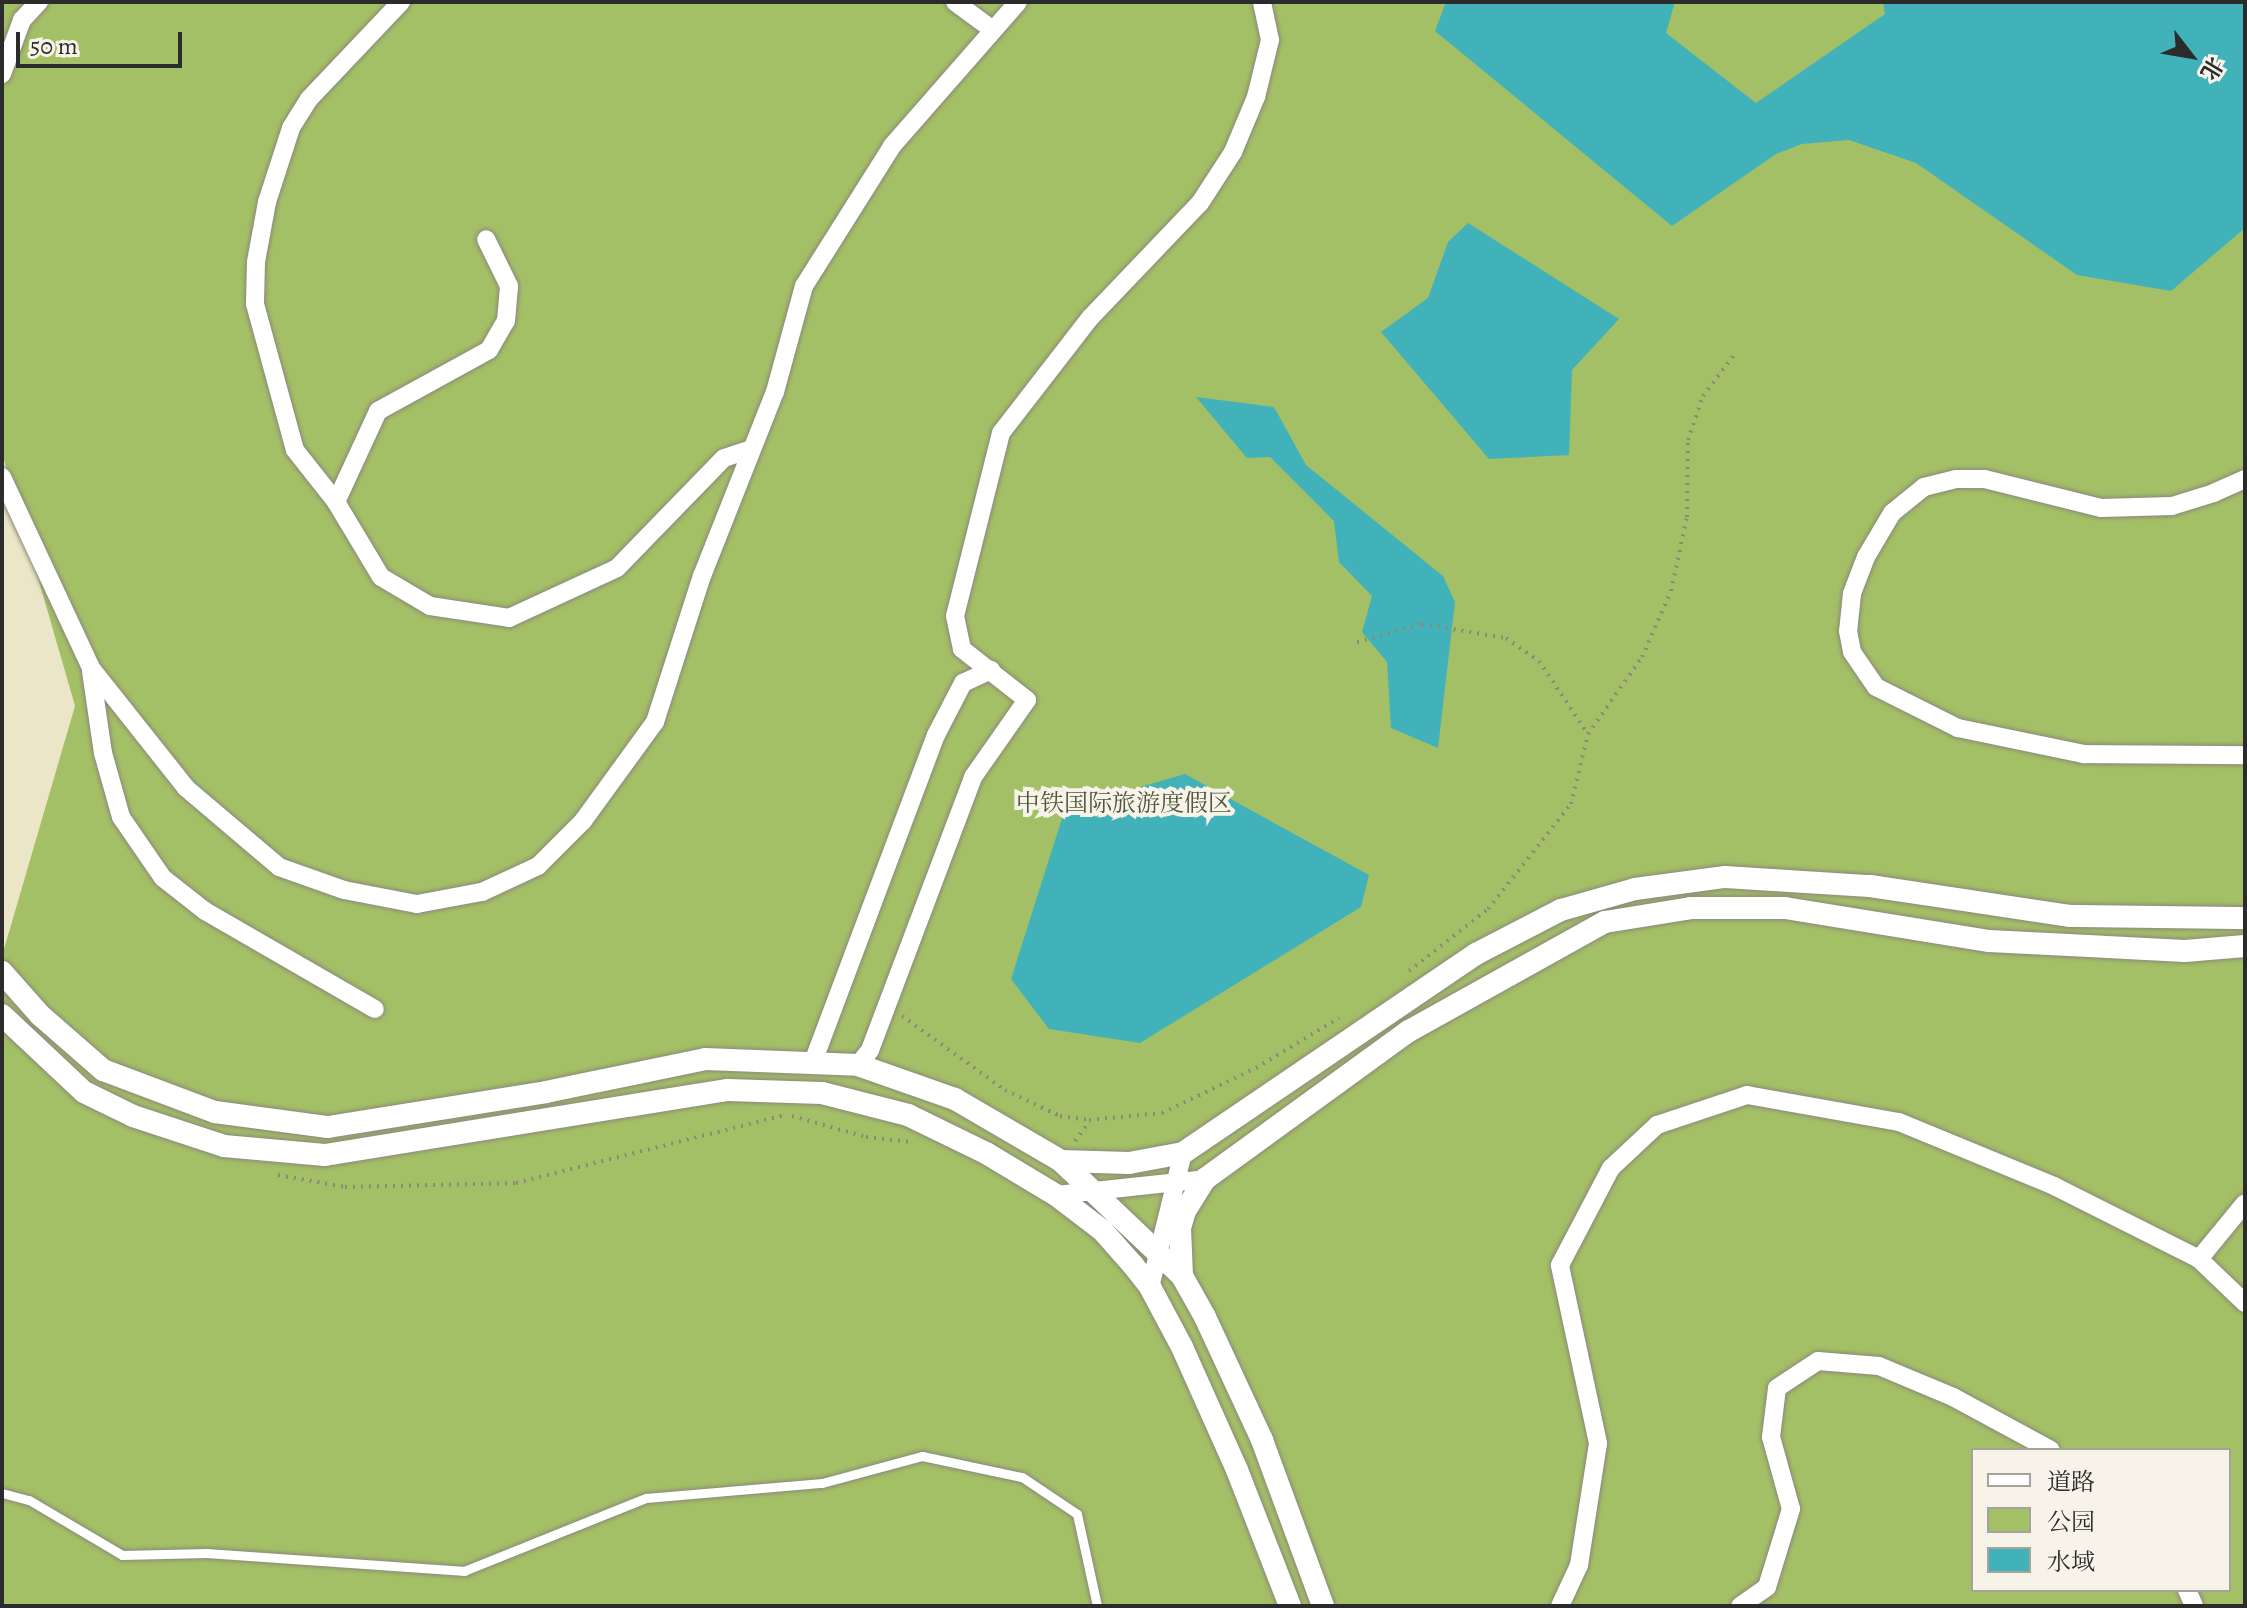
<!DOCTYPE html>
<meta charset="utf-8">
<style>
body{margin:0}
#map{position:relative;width:2247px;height:1608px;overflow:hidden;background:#ece6c9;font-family:Alegreya,"Noto Serif SC",serif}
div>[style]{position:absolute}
.green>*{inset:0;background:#a4c066}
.water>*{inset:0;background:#41b1ba}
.path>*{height:4px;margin-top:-2px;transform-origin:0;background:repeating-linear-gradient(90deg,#8c887a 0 2px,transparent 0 8px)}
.roads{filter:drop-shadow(0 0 2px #8c887a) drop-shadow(0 0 2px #8c887a)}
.service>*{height:9px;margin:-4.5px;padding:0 4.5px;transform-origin:4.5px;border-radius:4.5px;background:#fff}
.minor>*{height:18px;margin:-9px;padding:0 9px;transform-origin:9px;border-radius:9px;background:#fff}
.tertiary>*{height:22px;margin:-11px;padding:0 11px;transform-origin:11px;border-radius:11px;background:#fff}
span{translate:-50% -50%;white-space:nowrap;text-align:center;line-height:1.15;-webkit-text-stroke:8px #f7f3e8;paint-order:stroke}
.park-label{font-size:24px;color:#4f583d}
.frame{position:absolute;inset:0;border:4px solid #2b2b2b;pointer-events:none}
.legend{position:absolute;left:1971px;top:1448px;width:260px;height:144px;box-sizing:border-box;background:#f7f3e8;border:2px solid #a5a39c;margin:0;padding:10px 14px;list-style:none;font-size:24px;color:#2b2b2b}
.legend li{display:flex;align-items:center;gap:16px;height:40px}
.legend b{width:40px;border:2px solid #a5a39c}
.north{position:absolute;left:2151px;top:16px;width:80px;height:80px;-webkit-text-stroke:6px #f7f3e8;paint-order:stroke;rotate:121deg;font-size:22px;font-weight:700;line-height:32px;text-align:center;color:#2b2b2b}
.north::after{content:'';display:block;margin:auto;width:28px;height:36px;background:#2b2b2b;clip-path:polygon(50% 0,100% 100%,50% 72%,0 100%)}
.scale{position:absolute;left:16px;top:32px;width:166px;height:36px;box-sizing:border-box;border:4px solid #2b2b2b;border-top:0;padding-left:10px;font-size:24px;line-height:28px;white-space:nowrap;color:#2b2b2b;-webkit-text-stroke:6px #f7f3e8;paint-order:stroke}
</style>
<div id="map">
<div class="green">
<i style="clip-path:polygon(evenodd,2px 2px,2245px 2px,2245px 1606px,2px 1606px,2px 956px,75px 706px,2px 453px,2px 2px,1973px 1450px,2229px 1450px,2229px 1590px,1973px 1590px,1973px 1450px)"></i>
</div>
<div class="water">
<i style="clip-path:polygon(1446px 2px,1675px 2px,1666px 33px,1756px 103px,1885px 14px,1883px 2px,2245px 2px,2245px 228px,2171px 291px,2077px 275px,1916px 163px,1849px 140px,1802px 144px,1776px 154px,1672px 226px,1435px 31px)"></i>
<i style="clip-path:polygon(1468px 223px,1619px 319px,1572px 370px,1569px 455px,1489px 459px,1381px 332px,1428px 298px,1448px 242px)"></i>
<i style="clip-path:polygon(1196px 397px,1274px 407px,1306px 465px,1443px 576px,1455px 602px,1438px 748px,1391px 728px,1387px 662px,1362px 632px,1372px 596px,1339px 562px,1334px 521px,1270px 457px,1247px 458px)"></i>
<i style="clip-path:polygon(1185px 774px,1369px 875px,1361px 907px,1140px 1043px,1049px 1029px,1011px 979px,1065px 809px)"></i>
</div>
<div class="path">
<i style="left:1357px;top:642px;width:67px;rotate:-15.5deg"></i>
<i style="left:1422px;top:624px;width:85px;rotate:9.5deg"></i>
<i style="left:1506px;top:638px;width:40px;rotate:34.9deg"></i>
<i style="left:1539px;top:661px;width:88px;rotate:56.1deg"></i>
<i style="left:1409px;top:971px;width:100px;rotate:-38.1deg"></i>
<i style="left:1488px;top:909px;width:134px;rotate:-51.7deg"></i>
<i style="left:1571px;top:804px;width:72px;rotate:-76.3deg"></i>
<i style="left:1588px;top:734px;width:94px;rotate:-55deg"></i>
<i style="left:1642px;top:657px;width:72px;rotate:-66.3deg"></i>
<i style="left:1671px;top:591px;width:76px;rotate:-77.8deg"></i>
<i style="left:1687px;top:517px;width:77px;rotate:-89.3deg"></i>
<i style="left:1688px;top:440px;width:46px;rotate:-71.2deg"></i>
<i style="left:1703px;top:396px;width:56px;rotate:-52.9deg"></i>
<i style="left:902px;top:1016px;width:127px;rotate:35.7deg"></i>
<i style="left:1005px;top:1090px;width:61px;rotate:25.3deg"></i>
<i style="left:1060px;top:1116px;width:29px;rotate:8deg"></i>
<i style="left:1089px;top:1120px;width:73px;rotate:-5.5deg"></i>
<i style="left:1162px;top:1113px;width:104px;rotate:-25.6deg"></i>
<i style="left:1256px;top:1068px;width:97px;rotate:-31.1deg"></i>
<i style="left:792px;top:1116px;width:77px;rotate:15.8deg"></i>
<i style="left:866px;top:1137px;width:46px;rotate:6.2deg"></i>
<i style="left:1075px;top:1141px;width:24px;rotate:-54deg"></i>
<i style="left:278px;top:1175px;width:68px;rotate:10.2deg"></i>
<i style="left:345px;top:1187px;width:171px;rotate:-1.3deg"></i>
<i style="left:516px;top:1183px;width:276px;rotate:-14.2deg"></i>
</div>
<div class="roads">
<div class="service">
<i style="left:2px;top:1493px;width:28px;rotate:15deg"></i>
<i style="left:29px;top:1500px;width:108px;rotate:30.6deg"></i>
<i style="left:122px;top:1555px;width:85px;rotate:-1.3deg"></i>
<i style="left:207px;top:1553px;width:258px;rotate:4deg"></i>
<i style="left:464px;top:1571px;width:196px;rotate:-21.9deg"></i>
<i style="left:646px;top:1498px;width:177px;rotate:-4.9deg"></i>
<i style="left:822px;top:1483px;width:104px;rotate:-15.1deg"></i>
<i style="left:922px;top:1456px;width:102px;rotate:11.9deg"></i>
<i style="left:1022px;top:1477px;width:66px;rotate:33.9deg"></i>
<i style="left:1077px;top:1514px;width:94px;rotate:77.7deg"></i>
</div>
<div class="minor">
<i style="left:401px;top:2px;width:134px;rotate:133.5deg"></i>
<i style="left:309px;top:99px;width:34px;rotate:122deg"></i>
<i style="left:291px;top:128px;width:78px;rotate:108deg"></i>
<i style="left:267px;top:202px;width:61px;rotate:100.4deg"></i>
<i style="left:256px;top:262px;width:42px;rotate:91.4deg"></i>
<i style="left:255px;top:304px;width:151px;rotate:74.7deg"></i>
<i style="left:295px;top:450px;width:66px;rotate:51.7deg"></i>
<i style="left:336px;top:502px;width:87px;rotate:59deg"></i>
<i style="left:381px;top:577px;width:57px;rotate:30.6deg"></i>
<i style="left:430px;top:606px;width:80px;rotate:8.6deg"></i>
<i style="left:509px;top:618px;width:119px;rotate:-24.8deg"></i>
<i style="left:617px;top:568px;width:153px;rotate:-45.8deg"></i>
<i style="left:724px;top:458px;width:29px;rotate:-18deg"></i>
<i style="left:955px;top:2px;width:47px;rotate:36.4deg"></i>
<i style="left:2px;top:74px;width:58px;rotate:-69.7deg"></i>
<i style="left:22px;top:20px;width:25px;rotate:-47deg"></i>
<i style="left:2px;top:477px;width:211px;rotate:65deg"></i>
<i style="left:91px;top:668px;width:153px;rotate:51.6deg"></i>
<i style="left:186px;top:788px;width:122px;rotate:40.3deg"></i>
<i style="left:279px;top:867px;width:69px;rotate:19.5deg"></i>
<i style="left:344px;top:890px;width:74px;rotate:10.9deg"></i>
<i style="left:417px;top:904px;width:66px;rotate:-10.5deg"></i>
<i style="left:482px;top:892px;width:62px;rotate:-24.9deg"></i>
<i style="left:538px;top:866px;width:64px;rotate:-45deg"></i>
<i style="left:583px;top:821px;width:122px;rotate:-54deg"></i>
<i style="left:655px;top:722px;width:153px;rotate:-72.2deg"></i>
<i style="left:702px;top:576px;width:198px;rotate:-68.4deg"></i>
<i style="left:775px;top:392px;width:110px;rotate:-74.7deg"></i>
<i style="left:804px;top:286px;width:165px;rotate:-57.8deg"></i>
<i style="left:892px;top:146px;width:191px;rotate:-48.8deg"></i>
<i style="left:2245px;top:479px;width:34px;rotate:156deg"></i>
<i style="left:2214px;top:493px;width:44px;rotate:162.8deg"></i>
<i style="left:2172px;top:506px;width:71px;rotate:178.4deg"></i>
<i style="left:2101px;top:508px;width:120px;rotate:-166deg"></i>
<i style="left:1985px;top:479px;width:29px;rotate:180deg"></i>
<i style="left:1956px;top:479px;width:33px;rotate:166deg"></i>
<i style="left:1924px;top:487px;width:41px;rotate:140.9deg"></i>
<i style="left:1892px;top:513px;width:51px;rotate:120.6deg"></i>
<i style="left:1866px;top:557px;width:40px;rotate:111deg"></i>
<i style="left:1852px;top:594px;width:37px;rotate:96deg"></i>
<i style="left:1848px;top:631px;width:21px;rotate:79deg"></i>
<i style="left:1852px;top:652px;width:42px;rotate:55.6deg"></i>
<i style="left:1876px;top:687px;width:92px;rotate:26.6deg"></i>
<i style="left:1958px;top:728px;width:129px;rotate:11.7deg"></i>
<i style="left:2084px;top:754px;width:161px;rotate:0.4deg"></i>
<i style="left:336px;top:502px;width:100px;rotate:-65.2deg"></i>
<i style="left:378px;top:411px;width:127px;rotate:-28.8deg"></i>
<i style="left:489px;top:350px;width:34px;rotate:-60deg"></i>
<i style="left:506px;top:321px;width:35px;rotate:-85deg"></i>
<i style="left:509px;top:286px;width:52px;rotate:-116.1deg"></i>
<i style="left:91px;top:671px;width:83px;rotate:81.7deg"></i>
<i style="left:103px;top:753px;width:66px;rotate:74.3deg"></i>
<i style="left:121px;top:817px;width:74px;rotate:55.5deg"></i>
<i style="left:163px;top:878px;width:53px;rotate:38.2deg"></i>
<i style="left:205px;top:911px;width:196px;rotate:30deg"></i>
<i style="left:813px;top:1062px;width:349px;rotate:-69.4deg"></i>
<i style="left:936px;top:735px;width:59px;rotate:-62.6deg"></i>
<i style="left:963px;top:683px;width:31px;rotate:-25deg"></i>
<i style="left:858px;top:1065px;width:19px;rotate:-51deg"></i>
<i style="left:870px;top:1050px;width:292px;rotate:-69.3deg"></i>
<i style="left:973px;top:777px;width:94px;rotate:-55deg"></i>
<i style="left:1027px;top:700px;width:83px;rotate:-141.9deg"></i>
<i style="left:962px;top:649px;width:34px;rotate:-102deg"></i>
<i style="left:955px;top:616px;width:189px;rotate:-75.9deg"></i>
<i style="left:1001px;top:433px;width:145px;rotate:-52.3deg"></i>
<i style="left:1090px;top:318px;width:159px;rotate:-46.3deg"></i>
<i style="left:1200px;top:203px;width:61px;rotate:-57.1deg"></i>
<i style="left:1233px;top:152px;width:60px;rotate:-67.3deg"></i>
<i style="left:1256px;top:97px;width:59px;rotate:-76.2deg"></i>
<i style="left:1270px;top:40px;width:39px;rotate:-102deg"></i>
<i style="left:1056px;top:1195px;width:150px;rotate:-6.1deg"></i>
<i style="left:2199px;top:1259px;width:72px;rotate:-50.6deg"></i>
<i style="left:1150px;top:1287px;width:138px;rotate:-76.2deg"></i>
<i style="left:2187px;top:1590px;width:17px;rotate:66deg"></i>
<i style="left:1560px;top:1606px;width:45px;rotate:-65.1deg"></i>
<i style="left:1579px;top:1565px;width:123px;rotate:-81.1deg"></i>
<i style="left:1598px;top:1443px;width:182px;rotate:-102.1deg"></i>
<i style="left:1560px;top:1265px;width:110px;rotate:-62.3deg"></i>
<i style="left:1611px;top:1168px;width:63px;rotate:-43.1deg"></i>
<i style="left:1657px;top:1125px;width:95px;rotate:-18.4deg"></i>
<i style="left:1747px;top:1095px;width:154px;rotate:10.1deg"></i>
<i style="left:1899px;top:1122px;width:168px;rotate:22.4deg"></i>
<i style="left:2054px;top:1186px;width:162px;rotate:26.7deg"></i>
<i style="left:2199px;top:1259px;width:64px;rotate:43.7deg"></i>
<i style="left:1740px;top:1606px;width:33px;rotate:-35deg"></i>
<i style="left:1767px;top:1587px;width:82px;rotate:-72.9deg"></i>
<i style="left:1791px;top:1509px;width:75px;rotate:-105.5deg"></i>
<i style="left:1771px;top:1437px;width:49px;rotate:-83deg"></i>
<i style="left:1777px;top:1388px;width:49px;rotate:-33.4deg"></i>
<i style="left:1818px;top:1361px;width:61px;rotate:4.7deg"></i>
<i style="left:1879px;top:1366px;width:80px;rotate:22.7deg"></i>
<i style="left:1953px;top:1397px;width:111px;rotate:28.4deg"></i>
</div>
<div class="tertiary">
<i style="left:2px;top:972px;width:57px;rotate:48.5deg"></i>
<i style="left:40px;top:1015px;width:84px;rotate:41.1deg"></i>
<i style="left:103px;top:1070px;width:120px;rotate:20.6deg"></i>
<i style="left:215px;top:1112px;width:114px;rotate:7.6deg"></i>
<i style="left:328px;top:1127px;width:221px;rotate:-9.1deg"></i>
<i style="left:546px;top:1092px;width:162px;rotate:-11.7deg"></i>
<i style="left:705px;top:1059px;width:153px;rotate:2.2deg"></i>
<i style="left:858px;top:1065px;width:103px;rotate:19.3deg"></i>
<i style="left:955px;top:1099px;width:123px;rotate:30.3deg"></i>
<i style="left:1061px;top:1161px;width:167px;rotate:43.5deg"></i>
<i style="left:1182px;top:1276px;width:47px;rotate:60.7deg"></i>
<i style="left:1205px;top:1317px;width:136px;rotate:65.1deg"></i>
<i style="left:1262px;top:1440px;width:177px;rotate:69.8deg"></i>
<i style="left:2px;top:1015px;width:112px;rotate:43.2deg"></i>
<i style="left:84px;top:1092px;width:55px;rotate:26.1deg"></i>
<i style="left:133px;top:1116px;width:96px;rotate:18.2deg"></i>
<i style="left:224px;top:1146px;width:101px;rotate:5.1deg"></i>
<i style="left:325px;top:1155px;width:408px;rotate:-9.2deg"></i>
<i style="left:728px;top:1090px;width:94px;rotate:1.8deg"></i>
<i style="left:822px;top:1093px;width:89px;rotate:14.3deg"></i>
<i style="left:908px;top:1115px;width:87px;rotate:26deg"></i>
<i style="left:986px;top:1153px;width:82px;rotate:31deg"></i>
<i style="left:1056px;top:1195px;width:58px;rotate:37.3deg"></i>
<i style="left:1102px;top:1230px;width:47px;rotate:48.5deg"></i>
<i style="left:1133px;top:1265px;width:28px;rotate:52deg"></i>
<i style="left:1150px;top:1287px;width:68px;rotate:61.9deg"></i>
<i style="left:1182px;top:1347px;width:135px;rotate:65.9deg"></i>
<i style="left:1237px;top:1470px;width:146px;rotate:68.7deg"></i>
<i style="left:1061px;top:1161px;width:68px;rotate:1.7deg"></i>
<i style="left:1129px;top:1163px;width:55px;rotate:-10.5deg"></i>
<i style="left:1183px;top:1153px;width:354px;rotate:-34.2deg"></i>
<i style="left:1476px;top:954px;width:96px;rotate:-27.4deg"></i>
<i style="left:1561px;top:910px;width:77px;rotate:-15.8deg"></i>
<i style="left:1635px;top:889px;width:91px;rotate:-7.6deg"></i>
<i style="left:1725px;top:877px;width:145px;rotate:3.6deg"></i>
<i style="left:1870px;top:886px;width:203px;rotate:8.5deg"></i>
<i style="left:2071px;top:916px;width:174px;rotate:0.7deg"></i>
<i style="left:1182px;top:1276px;width:48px;rotate:-92.4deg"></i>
<i style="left:1180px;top:1228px;width:18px;rotate:-74deg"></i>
<i style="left:1185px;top:1211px;width:38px;rotate:-58deg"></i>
<i style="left:1205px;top:1179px;width:252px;rotate:-36deg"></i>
<i style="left:1409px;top:1031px;width:224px;rotate:-29.1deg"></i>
<i style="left:1605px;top:922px;width:87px;rotate:-9.2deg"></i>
<i style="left:1691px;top:908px;width:94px"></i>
<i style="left:1785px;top:908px;width:207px;rotate:9.2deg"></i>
<i style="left:1989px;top:941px;width:196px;rotate:2.9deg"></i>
<i style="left:2185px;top:951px;width:60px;rotate:-4.8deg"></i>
</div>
</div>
<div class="park-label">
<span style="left:1124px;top:804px">中铁国际旅游度假区</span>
</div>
<div class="frame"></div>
<ul class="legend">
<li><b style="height:10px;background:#fff"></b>道路</li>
<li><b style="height:22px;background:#a4c066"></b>公园</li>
<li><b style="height:22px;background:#41b1ba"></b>水域</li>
</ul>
<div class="north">北</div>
<div class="scale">50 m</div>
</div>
